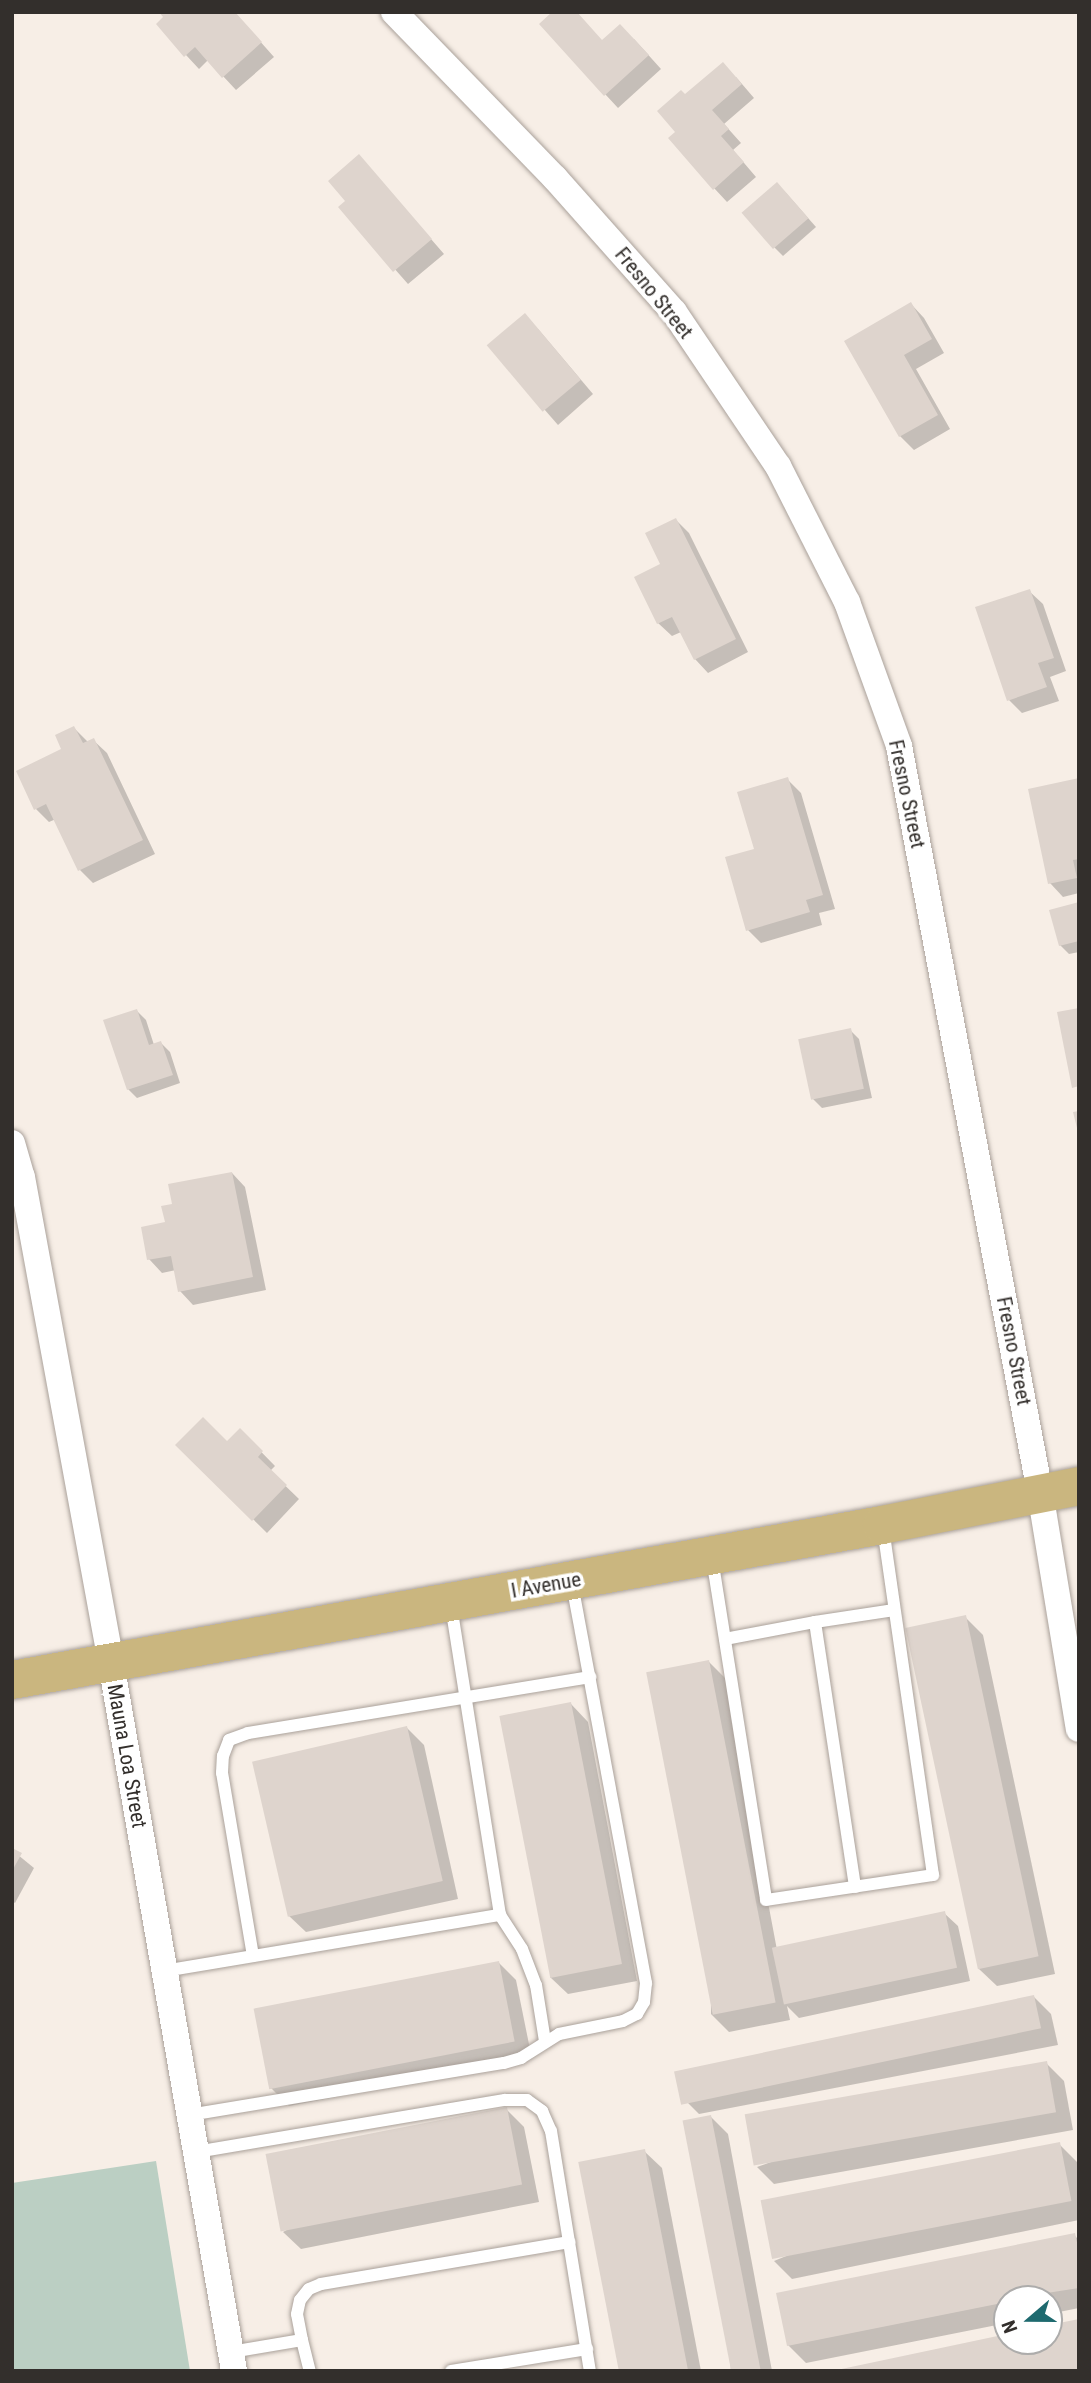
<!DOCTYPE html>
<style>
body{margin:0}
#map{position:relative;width:1091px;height:2383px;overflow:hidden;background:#f7eee6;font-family:"Roboto Condensed",sans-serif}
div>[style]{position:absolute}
.green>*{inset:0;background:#bbcfc3}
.shadow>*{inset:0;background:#0003}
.building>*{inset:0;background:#ded4cd;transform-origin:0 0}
.roads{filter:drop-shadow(0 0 2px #aaa19a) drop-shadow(0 0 2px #aaa19a)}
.lane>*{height:12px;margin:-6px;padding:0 6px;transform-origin:6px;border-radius:6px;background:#fff}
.street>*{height:26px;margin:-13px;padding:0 13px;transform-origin:13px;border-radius:13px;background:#fff}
.primary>*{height:38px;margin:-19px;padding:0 19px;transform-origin:19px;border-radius:19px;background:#cab67f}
span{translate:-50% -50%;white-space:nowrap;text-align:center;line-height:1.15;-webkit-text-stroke:7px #fff;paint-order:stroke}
.street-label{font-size:21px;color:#332f2c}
.frame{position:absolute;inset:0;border:14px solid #332f2c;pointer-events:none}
.north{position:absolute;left:993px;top:2285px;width:70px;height:70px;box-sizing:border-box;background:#fff;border:2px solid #adacab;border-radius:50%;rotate:250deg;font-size:19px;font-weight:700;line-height:28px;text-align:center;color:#332f2c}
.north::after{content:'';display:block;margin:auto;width:24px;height:32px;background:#1e6a6f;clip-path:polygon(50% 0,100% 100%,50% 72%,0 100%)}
</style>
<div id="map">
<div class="green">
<i style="clip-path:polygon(156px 2161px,190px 2371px,12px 2371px,12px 2183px)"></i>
</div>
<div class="shadow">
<i style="clip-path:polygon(166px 18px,243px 22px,274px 57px,236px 90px,208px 60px,199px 69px,186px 55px)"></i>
<i style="clip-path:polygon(541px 25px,603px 42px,634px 39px,661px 69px,618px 108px)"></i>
<i style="clip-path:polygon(736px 77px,754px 98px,724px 124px,741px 143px,733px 150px,756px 177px,727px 202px,714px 188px,677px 132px,686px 97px)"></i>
<i style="clip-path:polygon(359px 156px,444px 254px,408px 284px,340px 207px,347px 201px)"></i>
<i style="clip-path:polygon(786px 193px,816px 227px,783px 256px,774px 247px)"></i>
<i style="clip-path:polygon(911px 304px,924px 318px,944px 353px,916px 369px,950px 429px,914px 450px,900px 436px,847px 341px)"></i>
<i style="clip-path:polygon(538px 329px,593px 394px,558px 425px,489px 346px)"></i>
<i style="clip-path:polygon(676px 520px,689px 533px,748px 652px,708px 673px,695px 659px,681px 632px,672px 636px,658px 623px,662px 564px)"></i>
<i style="clip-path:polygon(1029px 591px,1043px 604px,1066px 671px,1050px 677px,1059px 701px,1022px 713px,1009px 700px)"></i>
<i style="clip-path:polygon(74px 728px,88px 742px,93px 740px,107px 753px,155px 854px,93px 883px,80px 870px,56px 819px,49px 822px,36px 809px)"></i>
<i style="clip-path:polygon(787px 779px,801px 793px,835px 909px,819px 913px,822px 925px,761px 943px,748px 930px,756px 850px)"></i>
<i style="clip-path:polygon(1079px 780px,1079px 893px,1063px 897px,1050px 883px)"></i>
<i style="clip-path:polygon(1079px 904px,1079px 952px,1069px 954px,1060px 945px)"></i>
<i style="clip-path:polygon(137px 1011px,146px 1020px,154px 1045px,161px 1043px,170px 1052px,180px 1083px,137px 1098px,128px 1089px)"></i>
<i style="clip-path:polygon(850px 1030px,859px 1039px,872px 1098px,822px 1108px,813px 1099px)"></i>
<i style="clip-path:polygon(232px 1173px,245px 1187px,266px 1290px,193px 1305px,180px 1291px,176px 1270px,162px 1273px,149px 1259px,174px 1205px)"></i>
<i style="clip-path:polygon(240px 1430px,275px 1466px,270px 1471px,299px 1499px,267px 1533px,178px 1445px,227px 1443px)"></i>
<i style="clip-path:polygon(965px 1617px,983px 1635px,1055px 1974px,997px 1986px,979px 1969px)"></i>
<i style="clip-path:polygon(709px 1662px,726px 1679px,777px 1950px,944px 1913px,958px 1926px,970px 1981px,799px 2018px,787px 2006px,790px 2020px,729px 2032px,711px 2014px)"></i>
<i style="clip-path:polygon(571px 1704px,588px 1722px,637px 1981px,568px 1994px,550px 1977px)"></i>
<i style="clip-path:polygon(407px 1728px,424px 1745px,458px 1899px,306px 1932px,288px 1915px)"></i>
<i style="clip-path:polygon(12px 1850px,34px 1868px,15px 1903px,12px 1901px)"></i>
<i style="clip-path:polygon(499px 1963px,516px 1980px,532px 2059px,289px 2106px,271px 2088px)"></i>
<i style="clip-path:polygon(1034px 1997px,1051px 2014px,1058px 2045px,699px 2114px,681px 2096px)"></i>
<i style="clip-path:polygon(1046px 2063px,1064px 2081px,1073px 2130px,774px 2184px,757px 2167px)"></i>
<i style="clip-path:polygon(506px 2109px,524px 2127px,539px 2202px,301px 2249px,283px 2232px)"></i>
<i style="clip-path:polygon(711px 2117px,728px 2134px,772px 2371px,731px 2371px)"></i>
<i style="clip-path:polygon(1059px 2144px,1077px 2162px,1079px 2220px,792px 2279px,774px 2261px)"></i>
<i style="clip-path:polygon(644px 2151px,662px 2168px,701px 2371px,621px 2371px)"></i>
<i style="clip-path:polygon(1074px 2235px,1079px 2240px,1079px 2308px,1049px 2314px,1049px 2299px,1007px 2299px,1007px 2323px,806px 2363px,788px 2345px)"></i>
</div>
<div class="building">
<i style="clip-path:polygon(159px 12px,235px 12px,262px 42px,222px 78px,195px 47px,184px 57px,156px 24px,163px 17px)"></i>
<i style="clip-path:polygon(552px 12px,577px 12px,602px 40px,620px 24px,649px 55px,604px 96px,539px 24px)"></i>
<i style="clip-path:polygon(723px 62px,742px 84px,712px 110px,729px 129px,721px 136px,744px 162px,713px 190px,668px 138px,675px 132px,657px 111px,681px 90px,685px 94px)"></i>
<i style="clip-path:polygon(359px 154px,432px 239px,393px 272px,338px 207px,345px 201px,328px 181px)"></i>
<i style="left:777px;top:182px;width:48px;height:47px;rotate:49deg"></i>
<i style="clip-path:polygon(911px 302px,932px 339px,904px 355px,938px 415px,899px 437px,844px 341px)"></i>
<i style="left:525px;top:313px;width:87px;height:50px;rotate:50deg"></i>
<i style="clip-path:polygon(676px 518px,736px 639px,694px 660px,672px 617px,657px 624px,634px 577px,660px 564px,645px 533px)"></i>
<i style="clip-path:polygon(1030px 589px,1054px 658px,1038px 663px,1047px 687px,1007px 701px,975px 607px)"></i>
<i style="clip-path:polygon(74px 726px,83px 743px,94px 738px,143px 840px,78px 871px,46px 804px,34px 810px,16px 771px,61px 749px,55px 735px)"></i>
<i style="clip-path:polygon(788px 777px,823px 895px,806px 900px,810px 912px,746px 931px,725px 857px,754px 849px,737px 792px)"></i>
<i style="clip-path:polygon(1079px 778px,1079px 859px,1073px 860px,1077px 878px,1048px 884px,1028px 789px)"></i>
<i style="clip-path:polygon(1079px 902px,1079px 941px,1059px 946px,1049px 910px)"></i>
<i style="clip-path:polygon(1079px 1008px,1079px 1086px,1072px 1088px,1057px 1012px)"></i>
<i style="clip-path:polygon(137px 1009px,149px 1045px,161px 1041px,173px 1075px,127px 1090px,103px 1020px)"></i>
<i style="left:851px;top:1028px;width:62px;height:54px;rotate:78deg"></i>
<i style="clip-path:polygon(1079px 1111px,1079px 1132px,1078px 1132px,1073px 1112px)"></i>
<i style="clip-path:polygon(232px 1172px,253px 1277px,178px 1292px,171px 1256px,147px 1260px,141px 1227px,165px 1222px,161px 1206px,172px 1204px,168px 1184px)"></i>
<i style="clip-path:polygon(203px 1417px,227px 1441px,240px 1428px,263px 1451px,258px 1457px,287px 1485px,252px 1521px,175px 1445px)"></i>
<i style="left:966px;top:1615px;width:349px;height:62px;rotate:78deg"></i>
<i style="left:709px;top:1660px;width:349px;height:64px;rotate:79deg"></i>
<i style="left:571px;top:1702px;width:267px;height:73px;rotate:79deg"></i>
<i style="left:407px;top:1726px;width:159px;height:159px;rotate:77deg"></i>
<i style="clip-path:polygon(12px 1848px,22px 1853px,12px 1871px)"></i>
<i style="left:945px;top:1911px;width:58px;height:177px;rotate:78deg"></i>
<i style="left:499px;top:1961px;width:82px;height:250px;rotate:79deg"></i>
<i style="left:1034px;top:1995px;width:34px;height:368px;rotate:78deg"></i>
<i style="left:1047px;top:2061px;width:52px;height:307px;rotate:80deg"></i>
<i style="left:507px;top:2107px;width:79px;height:246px;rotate:79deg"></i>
<i style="left:711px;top:2115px;width:260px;height:29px;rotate:79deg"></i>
<i style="left:1060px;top:2142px;width:60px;height:305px;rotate:79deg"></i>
<i style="left:645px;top:2149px;width:226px;height:68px;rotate:79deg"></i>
<i style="clip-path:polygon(1075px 2233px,1079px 2252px,1079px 2288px,1007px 2299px,1007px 2302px,787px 2346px,776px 2293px)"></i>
<i style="clip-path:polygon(1079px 2319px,1079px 2371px,832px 2371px,1007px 2334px,1007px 2341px,1049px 2341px,1049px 2325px)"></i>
</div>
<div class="roads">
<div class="lane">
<i style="left:712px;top:1558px;width:346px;rotate:81deg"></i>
<i style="left:766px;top:1900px;width:169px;rotate:-8.5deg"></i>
<i style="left:933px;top:1875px;width:351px;rotate:-98.2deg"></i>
<i style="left:815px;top:1622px;width:80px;rotate:-8.6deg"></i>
<i style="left:725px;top:1639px;width:92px;rotate:-10.7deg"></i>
<i style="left:815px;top:1622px;width:268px;rotate:81.4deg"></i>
<i style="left:500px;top:1915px;width:40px;rotate:57.1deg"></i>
<i style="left:522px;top:1949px;width:39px;rotate:69deg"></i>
<i style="left:536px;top:1985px;width:57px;rotate:80.9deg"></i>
<i style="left:253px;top:1956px;width:186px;rotate:-99.6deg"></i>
<i style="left:222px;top:1773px;width:17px;rotate:-87deg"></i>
<i style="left:223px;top:1756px;width:17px;rotate:-69deg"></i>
<i style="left:229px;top:1740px;width:20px;rotate:-20deg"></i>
<i style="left:248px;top:1733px;width:347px;rotate:-9.3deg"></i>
<i style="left:164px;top:1971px;width:341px;rotate:-9.5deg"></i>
<i style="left:500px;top:1915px;width:314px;rotate:-99deg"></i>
<i style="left:189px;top:2115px;width:319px;rotate:-9.4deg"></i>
<i style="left:504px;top:2063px;width:18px;rotate:-16deg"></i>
<i style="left:521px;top:2058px;width:45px;rotate:-32.3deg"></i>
<i style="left:559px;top:2034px;width:65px;rotate:-11.5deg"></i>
<i style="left:623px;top:2021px;width:16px;rotate:-27deg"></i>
<i style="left:637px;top:2014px;width:14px;rotate:-60deg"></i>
<i style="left:644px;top:2002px;width:19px;rotate:-84deg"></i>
<i style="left:646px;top:1983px;width:407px;rotate:-100.5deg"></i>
<i style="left:196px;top:2152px;width:313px;rotate:-9.6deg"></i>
<i style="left:505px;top:2100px;width:22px"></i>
<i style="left:527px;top:2100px;width:19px;rotate:36deg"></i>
<i style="left:542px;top:2111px;width:22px;rotate:66deg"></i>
<i style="left:551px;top:2131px;width:243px;rotate:80.8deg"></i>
<i style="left:302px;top:2340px;width:26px;rotate:-101deg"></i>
<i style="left:297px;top:2314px;width:14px;rotate:-78deg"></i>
<i style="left:300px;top:2300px;width:14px;rotate:-51deg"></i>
<i style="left:309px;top:2289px;width:13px;rotate:-23deg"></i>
<i style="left:321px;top:2284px;width:252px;rotate:-9.6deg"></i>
<i style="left:231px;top:2352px;width:72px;rotate:-9.6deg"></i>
<i style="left:302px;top:2340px;width:32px;rotate:76deg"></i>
<i style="left:451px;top:2371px;width:138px;rotate:-9.2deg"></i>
</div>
<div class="street">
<i style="left:394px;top:12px;width:231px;rotate:45.9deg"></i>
<i style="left:555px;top:178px;width:179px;rotate:48.4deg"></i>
<i style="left:674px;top:312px;width:186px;rotate:56deg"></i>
<i style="left:778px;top:466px;width:153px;rotate:63.1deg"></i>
<i style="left:847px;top:602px;width:153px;rotate:70.1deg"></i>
<i style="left:899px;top:746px;width:759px;rotate:79.3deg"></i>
<i style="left:1040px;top:1492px;width:240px;rotate:80.7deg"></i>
<i style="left:12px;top:1143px;width:35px;rotate:74deg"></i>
<i style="left:22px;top:1177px;width:494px;rotate:79.6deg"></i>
<i style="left:111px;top:1663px;width:719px;rotate:80.14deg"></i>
</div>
<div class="primary">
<i style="left:12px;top:1680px;width:884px;rotate:-10.1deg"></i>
<i style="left:882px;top:1525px;width:201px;rotate:-11.2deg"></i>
</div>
</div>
<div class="street-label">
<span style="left:654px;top:293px;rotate:51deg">Fresno Street</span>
<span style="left:907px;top:794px;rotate:78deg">Fresno Street</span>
<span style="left:1014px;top:1351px;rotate:79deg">Fresno Street</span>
<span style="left:546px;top:1585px;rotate:-10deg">I Avenue</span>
<span style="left:127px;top:1756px;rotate:80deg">Mauna Loa Street</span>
</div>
<div class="frame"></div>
<div class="north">N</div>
</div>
